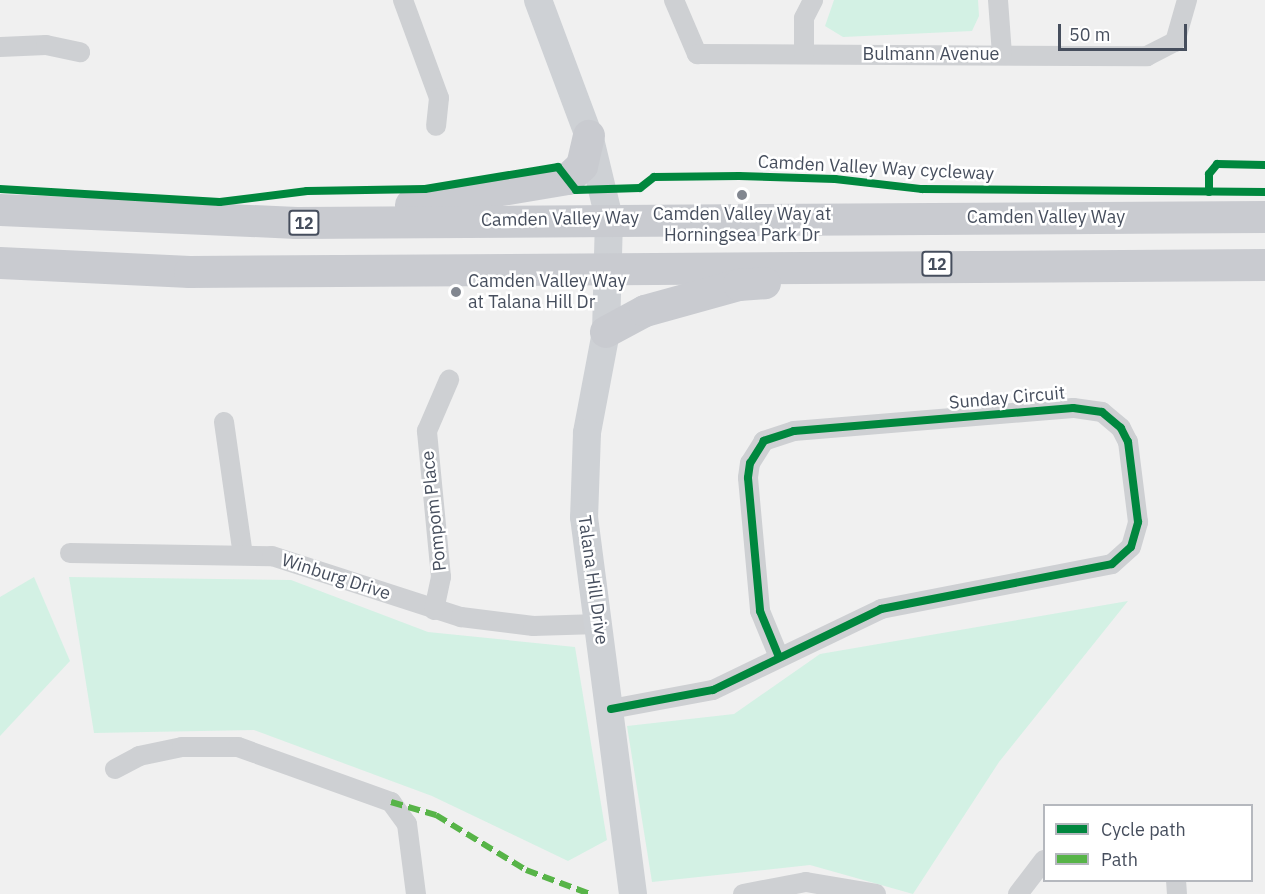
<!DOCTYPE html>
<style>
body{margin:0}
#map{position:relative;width:1265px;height:894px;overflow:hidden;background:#f0f0f0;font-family:"IBM Plex Sans",sans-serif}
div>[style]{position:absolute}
.green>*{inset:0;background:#d3f1e4}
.street>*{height:20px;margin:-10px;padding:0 10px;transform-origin:10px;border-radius:10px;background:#ced0d3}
.secondary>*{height:28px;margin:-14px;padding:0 14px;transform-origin:14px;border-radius:14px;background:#ced1d5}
.primary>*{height:32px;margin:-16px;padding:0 16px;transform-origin:16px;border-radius:16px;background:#c9cbd0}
.quiet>*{height:6px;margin-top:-3px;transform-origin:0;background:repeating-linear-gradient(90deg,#57b448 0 12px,transparent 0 18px)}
.cycleway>*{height:8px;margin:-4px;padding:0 4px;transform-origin:4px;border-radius:4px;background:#00873e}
.dots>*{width:16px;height:16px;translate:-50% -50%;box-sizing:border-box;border:3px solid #fff;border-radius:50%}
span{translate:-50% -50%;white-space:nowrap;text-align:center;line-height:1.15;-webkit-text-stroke:5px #fff;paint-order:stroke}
.shield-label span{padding:2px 4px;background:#fff;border:2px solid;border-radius:4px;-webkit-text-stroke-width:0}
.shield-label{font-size:16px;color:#464e5d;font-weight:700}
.street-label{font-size:18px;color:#464e5d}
.poi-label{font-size:18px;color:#464e5d}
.left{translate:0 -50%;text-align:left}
.legend{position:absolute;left:1043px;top:804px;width:210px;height:78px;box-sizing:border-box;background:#fff;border:2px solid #b5b8be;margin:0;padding:8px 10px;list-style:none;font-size:18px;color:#464e5d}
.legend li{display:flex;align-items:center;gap:12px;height:30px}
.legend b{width:30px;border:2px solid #b5b8be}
.scale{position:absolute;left:1058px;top:24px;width:129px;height:27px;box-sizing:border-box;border:3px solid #464e5d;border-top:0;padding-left:8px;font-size:18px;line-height:21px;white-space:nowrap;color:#464e5d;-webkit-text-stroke:4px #fff;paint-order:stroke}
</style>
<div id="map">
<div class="green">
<i style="clip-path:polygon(834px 0,978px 0,979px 16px,972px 31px,843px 37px,825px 26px)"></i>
<i style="clip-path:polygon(34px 577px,70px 661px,0 736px,0 597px)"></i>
<i style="clip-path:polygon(69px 577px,291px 580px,428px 632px,575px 647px,607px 840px,568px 861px,432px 796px,254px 730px,94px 733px)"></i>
<i style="clip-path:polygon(1128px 601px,999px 762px,913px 894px,810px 865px,652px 882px,627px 726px,734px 714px,820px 654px)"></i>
</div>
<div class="street">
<i style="left:403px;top:0;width:104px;rotate:69.8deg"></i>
<i style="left:439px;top:98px;width:28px;rotate:96deg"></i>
<i style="left:674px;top:0;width:59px;rotate:66.9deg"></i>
<i style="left:697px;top:54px;width:450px;rotate:0.3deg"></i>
<i style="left:1147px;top:56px;width:31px;rotate:-27deg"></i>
<i style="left:1175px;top:42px;width:44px;rotate:-74.1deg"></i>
<i style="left:998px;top:0;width:54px;rotate:85.8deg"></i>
<i style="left:0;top:47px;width:46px;rotate:-2.5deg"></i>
<i style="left:46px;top:45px;width:35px;rotate:12deg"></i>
<i style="left:804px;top:54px;width:36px;rotate:-90deg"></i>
<i style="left:804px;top:18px;width:20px;rotate:-63deg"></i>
<i style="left:224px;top:422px;width:134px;rotate:81.9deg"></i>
<i style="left:70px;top:553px;width:202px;rotate:0.9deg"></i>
<i style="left:272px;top:556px;width:199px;rotate:17.9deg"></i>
<i style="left:461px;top:617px;width:73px;rotate:7.1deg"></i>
<i style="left:533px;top:626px;width:66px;rotate:-1.7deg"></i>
<i style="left:434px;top:610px;width:34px;rotate:-78deg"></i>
<i style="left:441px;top:577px;width:147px;rotate:-95.5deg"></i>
<i style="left:427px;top:431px;width:56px;rotate:-66.7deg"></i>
<i style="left:611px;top:709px;width:104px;rotate:-10.6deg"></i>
<i style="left:713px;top:690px;width:187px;rotate:-25.7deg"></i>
<i style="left:881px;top:609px;width:235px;rotate:-11deg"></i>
<i style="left:1112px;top:564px;width:25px;rotate:-42deg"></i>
<i style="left:1131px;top:547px;width:26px;rotate:-74deg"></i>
<i style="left:1138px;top:522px;width:81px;rotate:-97.1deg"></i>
<i style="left:1128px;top:442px;width:16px;rotate:-117deg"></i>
<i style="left:1121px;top:428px;width:25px;rotate:-140deg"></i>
<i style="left:1102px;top:412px;width:29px;rotate:-172deg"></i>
<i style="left:1073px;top:408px;width:280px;rotate:175.3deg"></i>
<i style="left:794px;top:431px;width:32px;rotate:162deg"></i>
<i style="left:764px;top:441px;width:26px;rotate:122deg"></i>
<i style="left:750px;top:463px;width:15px;rotate:98deg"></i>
<i style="left:748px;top:478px;width:134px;rotate:84.8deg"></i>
<i style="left:760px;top:611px;width:50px;rotate:67.6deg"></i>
<i style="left:115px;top:769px;width:27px;rotate:-28deg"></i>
<i style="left:139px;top:756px;width:44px;rotate:-11.8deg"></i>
<i style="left:182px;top:747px;width:56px"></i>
<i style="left:238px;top:747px;width:163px;rotate:19.8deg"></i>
<i style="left:391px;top:802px;width:27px;rotate:54deg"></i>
<i style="left:407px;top:824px;width:71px;rotate:82.7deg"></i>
<i style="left:1176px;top:880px;width:14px;rotate:86deg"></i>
<i style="left:743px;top:894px;width:64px;rotate:-10.8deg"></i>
<i style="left:806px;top:882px;width:71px;rotate:9.7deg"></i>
<i style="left:1018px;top:894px;width:43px;rotate:-52.6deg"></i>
</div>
<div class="secondary">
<i style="left:538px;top:0;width:148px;rotate:69.5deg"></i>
<i style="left:590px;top:139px;width:81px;rotate:76.5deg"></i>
<i style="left:609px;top:218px;width:114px;rotate:91.5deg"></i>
<i style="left:606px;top:332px;width:103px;rotate:100.7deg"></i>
<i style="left:587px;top:433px;width:84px;rotate:92deg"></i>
<i style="left:584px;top:517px;width:380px;rotate:82.6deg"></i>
</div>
<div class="primary">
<i style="left:411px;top:205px;width:159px;rotate:-9.4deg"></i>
<i style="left:568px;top:179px;width:19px;rotate:-43deg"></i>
<i style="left:582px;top:166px;width:31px;rotate:-77deg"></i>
<i style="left:0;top:210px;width:297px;rotate:2.5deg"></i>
<i style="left:297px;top:223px;width:968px;rotate:-0.36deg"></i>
<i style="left:0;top:263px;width:190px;rotate:2.7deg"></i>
<i style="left:190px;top:272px;width:1075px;rotate:-0.37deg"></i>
<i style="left:606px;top:332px;width:44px;rotate:-28.3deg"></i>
<i style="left:645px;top:311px;width:98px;rotate:-15.5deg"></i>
<i style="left:739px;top:285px;width:26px;rotate:-4deg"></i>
</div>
<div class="quiet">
<i style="left:391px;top:802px;width:47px;rotate:16.1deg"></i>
<i style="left:436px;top:815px;width:105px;rotate:31.4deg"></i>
<i style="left:526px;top:870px;width:68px;rotate:20.6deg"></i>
</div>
<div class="cycleway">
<i style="left:0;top:189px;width:220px;rotate:3.4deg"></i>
<i style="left:220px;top:202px;width:88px;rotate:-7.2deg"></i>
<i style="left:307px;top:191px;width:118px;rotate:-1deg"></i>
<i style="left:425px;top:189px;width:135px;rotate:-9.4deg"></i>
<i style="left:558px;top:167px;width:29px;rotate:52deg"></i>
<i style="left:576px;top:190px;width:64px;rotate:-1.8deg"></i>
<i style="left:640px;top:188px;width:18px;rotate:-38deg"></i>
<i style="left:654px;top:177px;width:85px;rotate:-0.7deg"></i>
<i style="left:739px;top:176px;width:96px;rotate:1.8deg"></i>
<i style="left:835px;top:179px;width:88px;rotate:6.6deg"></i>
<i style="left:922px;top:189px;width:343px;rotate:0.5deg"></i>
<i style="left:1209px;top:192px;width:18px;rotate:-90deg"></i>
<i style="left:1209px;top:174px;width:13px;rotate:-51deg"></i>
<i style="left:1217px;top:164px;width:48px;rotate:1.2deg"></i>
<i style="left:611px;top:709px;width:104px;rotate:-10.6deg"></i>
<i style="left:713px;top:690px;width:187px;rotate:-25.7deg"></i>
<i style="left:881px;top:609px;width:235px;rotate:-11deg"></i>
<i style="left:1112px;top:564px;width:25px;rotate:-42deg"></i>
<i style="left:1131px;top:547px;width:26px;rotate:-74deg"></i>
<i style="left:1138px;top:522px;width:81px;rotate:-97.1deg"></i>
<i style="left:1128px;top:442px;width:16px;rotate:-117deg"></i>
<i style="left:1121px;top:428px;width:25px;rotate:-140deg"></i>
<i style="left:1102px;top:412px;width:29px;rotate:-172deg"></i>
<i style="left:1073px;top:408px;width:280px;rotate:175.3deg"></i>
<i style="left:794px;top:431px;width:32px;rotate:162deg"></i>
<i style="left:764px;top:441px;width:26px;rotate:122deg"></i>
<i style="left:750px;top:463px;width:15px;rotate:98deg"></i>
<i style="left:748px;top:478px;width:134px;rotate:84.8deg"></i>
<i style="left:760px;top:611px;width:50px;rotate:67.6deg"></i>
</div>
<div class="dots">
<i style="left:742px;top:195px;background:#828790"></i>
<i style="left:456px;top:292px;background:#828790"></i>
</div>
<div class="shield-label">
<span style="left:304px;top:223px">12</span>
<span style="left:937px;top:264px">12</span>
</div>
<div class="street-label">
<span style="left:931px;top:54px">Bulmann Avenue</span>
<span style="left:876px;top:168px;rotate:3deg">Camden Valley Way cycleway</span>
<span style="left:1046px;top:217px">Camden Valley Way</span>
<span style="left:560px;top:219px;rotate:-1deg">Camden Valley Way</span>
<span style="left:1007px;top:398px;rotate:-5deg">Sunday Circuit</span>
<span style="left:434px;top:511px;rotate:-96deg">Pompom Place</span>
<span style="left:336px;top:577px;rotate:18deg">Winburg Drive</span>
<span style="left:593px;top:580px;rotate:82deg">Talana Hill Drive</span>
</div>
<div class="poi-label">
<span style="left:742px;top:225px">Camden Valley Way at<br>Horningsea Park Dr</span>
<span class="left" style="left:468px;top:292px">Camden Valley Way<br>at Talana Hill Dr</span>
</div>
<ul class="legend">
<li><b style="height:8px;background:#00873e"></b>Cycle path</li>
<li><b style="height:8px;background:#57b448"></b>Path</li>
</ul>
<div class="scale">50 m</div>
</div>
